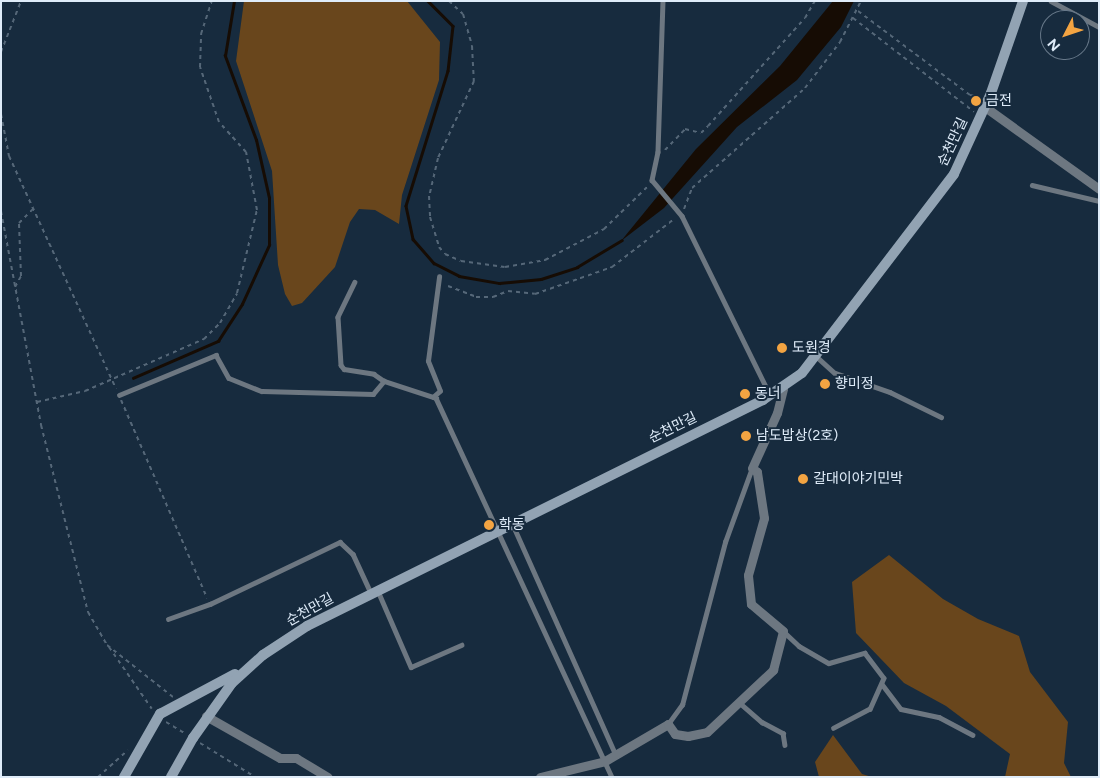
<!DOCTYPE html>
<meta charset="utf-8">
<style>
body{margin:0}
#map{position:relative;width:1100px;height:778px;overflow:hidden;background:#172b3e;font-family:Figtree,"Noto Sans KR",sans-serif}
div>[style]{position:absolute}
.forest>*{inset:0;background:#69461c}
.water>*{inset:0;background:#160c04}
.stream>*{height:2.5px;margin:-1.25px;padding:0 1.25px;transform-origin:1.25px;border-radius:1.25px;background:#160c04}
.path>*{height:2px;margin-top:-1px;transform-origin:0;background:repeating-linear-gradient(90deg,#556778 0 4px,transparent 0 8px)}
.lane>*{height:4.5px;margin:-2.25px;padding:0 2.25px;transform-origin:2.25px;border-radius:2.25px;background:#6d7781}
.street>*{height:9px;margin:-4.5px;padding:0 4.5px;transform-origin:4.5px;border-radius:4.5px;background:#6d7781}
.secondary>*{height:10px;margin:-5px;padding:0 5px;transform-origin:5px;border-radius:5px;background:#92a3b3}
.secondary-bridge>*{height:10px;margin:-5px;padding:0 5px;transform-origin:5px;border-radius:5px;background:#92a3b3}
.dots>*{width:14px;height:14px;translate:-50% -50%;box-sizing:border-box;border:2px solid #172b3e;border-radius:50%}
span{translate:-50% -50%;white-space:nowrap;text-align:center;line-height:1.15;-webkit-text-stroke:4px #172b3e;paint-order:stroke}
.poi-label{font-size:14px;color:#dfecf9}
.left{translate:0 -50%;text-align:left}
.street-label{font-size:14px;color:#dfecf9}
.frame{position:absolute;inset:0;border:2px solid #dfecf9;pointer-events:none}
.north{position:absolute;left:1040px;top:10px;width:50px;height:50px;box-sizing:border-box;background:#172b3e;border:1px solid #677889;border-radius:50%;rotate:229deg;font-size:14px;font-weight:700;line-height:20px;text-align:center;color:#dfecf9}
.north::after{content:'';display:block;margin:auto;width:18px;height:22px;background:#f3a442;clip-path:polygon(50% 0,100% 100%,50% 72%,0 100%)}
</style>
<div id="map">
<div class="forest">
<i style="clip-path:polygon(244px 1px,407px 1px,440px 42px,439px 80px,402px 195px,399px 224px,375px 210px,359px 209px,350px 222px,335px 267px,302px 303px,292px 306px,285px 294px,278px 265px,272px 171px,236px 61px)"></i>
<i style="clip-path:polygon(889px 555px,943px 599px,978px 619px,1019px 636px,1030px 672px,1068px 722px,1064px 763px,1071px 777px,1005px 777px,1010px 754px,946px 706px,904px 683px,856px 633px,852px 582px)"></i>
<i style="clip-path:polygon(833px 735px,862px 774px,872px 777px,819px 777px,815px 762px)"></i>
</div>
<div class="water">
<i style="clip-path:polygon(833px 1px,854px 1px,841px 27px,797px 80px,737px 127px,664px 208px,621px 241px,696px 149px,780px 66px)"></i>
</div>
<div class="stream">
<i style="left:428px;top:1px;width:35px;rotate:45deg"></i>
<i style="left:453px;top:26px;width:45px;rotate:96.3deg"></i>
<i style="left:448px;top:71px;width:141px;rotate:107.3deg"></i>
<i style="left:406px;top:206px;width:34px;rotate:78deg"></i>
<i style="left:413px;top:239px;width:32px;rotate:49deg"></i>
<i style="left:434px;top:263px;width:28px;rotate:27deg"></i>
<i style="left:459px;top:276px;width:41px;rotate:9.9deg"></i>
<i style="left:499px;top:283px;width:42px;rotate:-5.4deg"></i>
<i style="left:541px;top:279px;width:38px;rotate:-18deg"></i>
<i style="left:577px;top:267px;width:52px;rotate:-31deg"></i>
<i style="left:133px;top:378px;width:93px;rotate:-23.5deg"></i>
<i style="left:218px;top:341px;width:44px;rotate:-57deg"></i>
<i style="left:242px;top:304px;width:65px;rotate:-65.4deg"></i>
<i style="left:269px;top:245px;width:47px;rotate:-90deg"></i>
<i style="left:269px;top:198px;width:59px;rotate:-102.6deg"></i>
<i style="left:256px;top:140px;width:90px;rotate:-110.3deg"></i>
<i style="left:225px;top:56px;width:56px;rotate:-80.7deg"></i>
</div>
<div class="path">
<i style="left:449px;top:1px;width:19px;rotate:43deg"></i>
<i style="left:463px;top:14px;width:33px;rotate:74deg"></i>
<i style="left:472px;top:46px;width:35px;rotate:87deg"></i>
<i style="left:474px;top:81px;width:85px;rotate:115.1deg"></i>
<i style="left:438px;top:158px;width:39px;rotate:103deg"></i>
<i style="left:429px;top:196px;width:21px;rotate:87deg"></i>
<i style="left:430px;top:217px;width:31px;rotate:73deg"></i>
<i style="left:439px;top:247px;width:9px;rotate:49deg"></i>
<i style="left:445px;top:254px;width:17px;rotate:24deg"></i>
<i style="left:461px;top:261px;width:44px;rotate:7.8deg"></i>
<i style="left:505px;top:267px;width:41px;rotate:-9.9deg"></i>
<i style="left:545px;top:260px;width:67px;rotate:-27.7deg"></i>
<i style="left:604px;top:229px;width:62px;rotate:-44.3deg"></i>
<i style="left:858px;top:11px;width:140px;rotate:36.9deg"></i>
<i style="left:970px;top:95px;width:10px;rotate:11deg"></i>
<i style="left:853px;top:18px;width:153px;rotate:37.8deg"></i>
<i style="left:1px;top:52px;width:55px;rotate:-68.6deg"></i>
<i style="left:1px;top:114px;width:43px;rotate:79.2deg"></i>
<i style="left:9px;top:156px;width:256px;rotate:65.3deg"></i>
<i style="left:665px;top:150px;width:29px;rotate:-46deg"></i>
<i style="left:685px;top:129px;width:16px;rotate:14deg"></i>
<i style="left:701px;top:133px;width:10px;rotate:-45deg"></i>
<i style="left:708px;top:126px;width:145px;rotate:-48.1deg"></i>
<i style="left:805px;top:18px;width:20px;rotate:-60deg"></i>
<i style="left:684px;top:209px;width:22px;rotate:-69deg"></i>
<i style="left:692px;top:188px;width:151px;rotate:-41.5deg"></i>
<i style="left:805px;top:88px;width:58px;rotate:-52.7deg"></i>
<i style="left:840px;top:42px;width:46px;rotate:-62.9deg"></i>
<i style="left:1px;top:211px;width:218px;rotate:79.4deg"></i>
<i style="left:41px;top:425px;width:193px;rotate:75.9deg"></i>
<i style="left:88px;top:612px;width:38px;rotate:60deg"></i>
<i style="left:107px;top:645px;width:84px;rotate:38.2deg"></i>
<i style="left:448px;top:286px;width:30px;rotate:21deg"></i>
<i style="left:476px;top:297px;width:17px"></i>
<i style="left:493px;top:297px;width:16px;rotate:-22deg"></i>
<i style="left:508px;top:291px;width:27px;rotate:6deg"></i>
<i style="left:535px;top:294px;width:82px;rotate:-19.3deg"></i>
<i style="left:612px;top:267px;width:78px;rotate:-37.7deg"></i>
<i style="left:15px;top:287px;width:13px;rotate:-61deg"></i>
<i style="left:21px;top:276px;width:53px;rotate:-92.2deg"></i>
<i style="left:19px;top:223px;width:21px;rotate:-45deg"></i>
<i style="left:121px;top:400px;width:216px;rotate:66.5deg"></i>
<i style="left:37px;top:402px;width:49px;rotate:-12.9deg"></i>
<i style="left:85px;top:391px;width:130px;rotate:-23.6deg"></i>
<i style="left:204px;top:339px;width:23px;rotate:-45deg"></i>
<i style="left:220px;top:323px;width:34px;rotate:-60deg"></i>
<i style="left:237px;top:293px;width:85px;rotate:-76.5deg"></i>
<i style="left:257px;top:210px;width:59px;rotate:-100.7deg"></i>
<i style="left:246px;top:152px;width:40px;rotate:-132deg"></i>
<i style="left:219px;top:122px;width:58px;rotate:-109.1deg"></i>
<i style="left:200px;top:67px;width:33px;rotate:-88deg"></i>
<i style="left:201px;top:34px;width:35px;rotate:-72deg"></i>
<i style="left:109px;top:647px;width:75px;rotate:55.3deg"></i>
<i style="left:166px;top:722px;width:23px;rotate:31deg"></i>
<i style="left:200px;top:743px;width:65px;rotate:31.7deg"></i>
<i style="left:98px;top:777px;width:40px;rotate:-42deg"></i>
</div>
<div class="lane">
<i style="left:663px;top:1px;width:151px;rotate:91.9deg"></i>
<i style="left:658px;top:152px;width:29px;rotate:102deg"></i>
<i style="left:652px;top:180px;width:47px;rotate:50.2deg"></i>
<i style="left:682px;top:216px;width:199px;rotate:63.8deg"></i>
<i style="left:1051px;top:1px;width:55px;rotate:28.4deg"></i>
<i style="left:1032px;top:185px;width:69px;rotate:13.4deg"></i>
<i style="left:355px;top:282px;width:39px;rotate:116deg"></i>
<i style="left:338px;top:317px;width:48px;rotate:86.4deg"></i>
<i style="left:341px;top:365px;width:5px;rotate:53deg"></i>
<i style="left:344px;top:369px;width:30px;rotate:9deg"></i>
<i style="left:374px;top:374px;width:12px;rotate:35deg"></i>
<i style="left:817px;top:357px;width:24px;rotate:42deg"></i>
<i style="left:835px;top:373px;width:58px;rotate:19.1deg"></i>
<i style="left:890px;top:392px;width:57px;rotate:26.1deg"></i>
<i style="left:119px;top:395px;width:105px;rotate:-22.4deg"></i>
<i style="left:216px;top:355px;width:26px;rotate:61deg"></i>
<i style="left:229px;top:378px;width:35px;rotate:22deg"></i>
<i style="left:262px;top:391px;width:111px;rotate:1.5deg"></i>
<i style="left:373px;top:394px;width:17px;rotate:-50deg"></i>
<i style="left:384px;top:381px;width:55px;rotate:18.1deg"></i>
<i style="left:436px;top:398px;width:418px;rotate:65.1deg"></i>
<i style="left:433px;top:397px;width:9px;rotate:-41deg"></i>
<i style="left:440px;top:391px;width:32px;rotate:-112deg"></i>
<i style="left:428px;top:361px;width:85px;rotate:-82.5deg"></i>
<i style="left:513px;top:525px;width:252px;rotate:65.9deg"></i>
<i style="left:378px;top:591px;width:83px;rotate:66.5deg"></i>
<i style="left:411px;top:667px;width:55px;rotate:-23.7deg"></i>
<i style="left:168px;top:619px;width:45px;rotate:-19.7deg"></i>
<i style="left:210px;top:604px;width:144px;rotate:-25.5deg"></i>
<i style="left:340px;top:542px;width:18px;rotate:43deg"></i>
<i style="left:353px;top:554px;width:43px;rotate:65.2deg"></i>
<i style="left:783px;top:631px;width:22px;rotate:43deg"></i>
<i style="left:799px;top:646px;width:34px;rotate:30deg"></i>
<i style="left:829px;top:663px;width:37px;rotate:-16deg"></i>
<i style="left:865px;top:653px;width:31px;rotate:53deg"></i>
<i style="left:884px;top:678px;width:34px;rotate:114deg"></i>
<i style="left:870px;top:709px;width:41px;rotate:152.2deg"></i>
<i style="left:882px;top:684px;width:31px;rotate:53deg"></i>
<i style="left:901px;top:709px;width:39px;rotate:12deg"></i>
<i style="left:939px;top:717px;width:38px;rotate:28deg"></i>
<i style="left:741px;top:704px;width:28px;rotate:41deg"></i>
<i style="left:762px;top:722px;width:24px;rotate:28deg"></i>
<i style="left:783px;top:733px;width:12px;rotate:81deg"></i>
<i style="left:668px;top:724px;width:24px;rotate:-54deg"></i>
<i style="left:682px;top:705px;width:169px;rotate:-75.2deg"></i>
<i style="left:725px;top:542px;width:79px;rotate:-70deg"></i>
</div>
<div class="street">
<i style="left:985px;top:107px;width:140px;rotate:35.7deg"></i>
<i style="left:206px;top:716px;width:85px;rotate:29.6deg"></i>
<i style="left:280px;top:758px;width:16px"></i>
<i style="left:296px;top:758px;width:37px;rotate:31deg"></i>
<i style="left:540px;top:777px;width:67px;rotate:-13.8deg"></i>
<i style="left:605px;top:761px;width:73px;rotate:-30.4deg"></i>
<i style="left:668px;top:724px;width:12px;rotate:55deg"></i>
<i style="left:675px;top:734px;width:13px;rotate:9deg"></i>
<i style="left:688px;top:736px;width:19px;rotate:-12deg"></i>
<i style="left:707px;top:732px;width:91px;rotate:-43.2deg"></i>
<i style="left:773px;top:670px;width:40px;rotate:-75.6deg"></i>
<i style="left:783px;top:631px;width:42px;rotate:-139.8deg"></i>
<i style="left:751px;top:604px;width:29px;rotate:-96deg"></i>
<i style="left:748px;top:575px;width:59px;rotate:-74.3deg"></i>
<i style="left:764px;top:518px;width:47px;rotate:-98.7deg"></i>
<i style="left:757px;top:472px;width:6px;rotate:-141deg"></i>
<i style="left:752px;top:468px;width:60px;rotate:-65.6deg"></i>
<i style="left:777px;top:413px;width:25px;rotate:-76deg"></i>
</div>
<div class="secondary">
<i style="left:160px;top:714px;width:85px;rotate:-28.1deg"></i>
<i style="left:193px;top:738px;width:67px;rotate:-54.7deg"></i>
<i style="left:232px;top:683px;width:42px;rotate:-42.1deg"></i>
<i style="left:263px;top:655px;width:53px;rotate:-33.4deg"></i>
<i style="left:307px;top:626px;width:509px;rotate:-26.36deg"></i>
<i style="left:763px;top:400px;width:47px;rotate:-34.7deg"></i>
<i style="left:802px;top:373px;width:250px;rotate:-52.6deg"></i>
<i style="left:954px;top:174px;width:89px;rotate:-65.4deg"></i>
<i style="left:991px;top:93px;width:97px;rotate:-70.8deg"></i>
</div>
<div class="secondary-bridge">
<i style="left:124px;top:777px;width:73px;rotate:-60.3deg"></i>
<i style="left:171px;top:777px;width:45px;rotate:-60.6deg"></i>
</div>
<div class="dots">
<i style="left:976px;top:101px;background:#f3a442"></i>
<i style="left:782px;top:348px;background:#f3a442"></i>
<i style="left:825px;top:384px;background:#f3a442"></i>
<i style="left:745px;top:394px;background:#f3a442"></i>
<i style="left:746px;top:436px;background:#f3a442"></i>
<i style="left:803px;top:479px;background:#f3a442"></i>
<i style="left:489px;top:525px;background:#f3a442"></i>
</div>
<div class="poi-label">
<span class="left" style="left:986px;top:101px">금전</span>
<span class="left" style="left:792px;top:348px">도원경</span>
<span class="left" style="left:835px;top:384px">향미정</span>
<span class="left" style="left:755px;top:394px">동너</span>
<span class="left" style="left:756px;top:436px">남도밥상(2호)</span>
<span class="left" style="left:813px;top:479px">갈대이야기민박</span>
<span class="left" style="left:499px;top:525px">학동</span>
</div>
<div class="street-label">
<span style="left:953px;top:142px;rotate:-65deg">순천만길</span>
<span style="left:673px;top:428px;rotate:-26deg">순천만길</span>
<span style="left:310px;top:610px;rotate:-29deg">순천만길</span>
</div>
<div class="frame"></div>
<div class="north">N</div>
</div>
